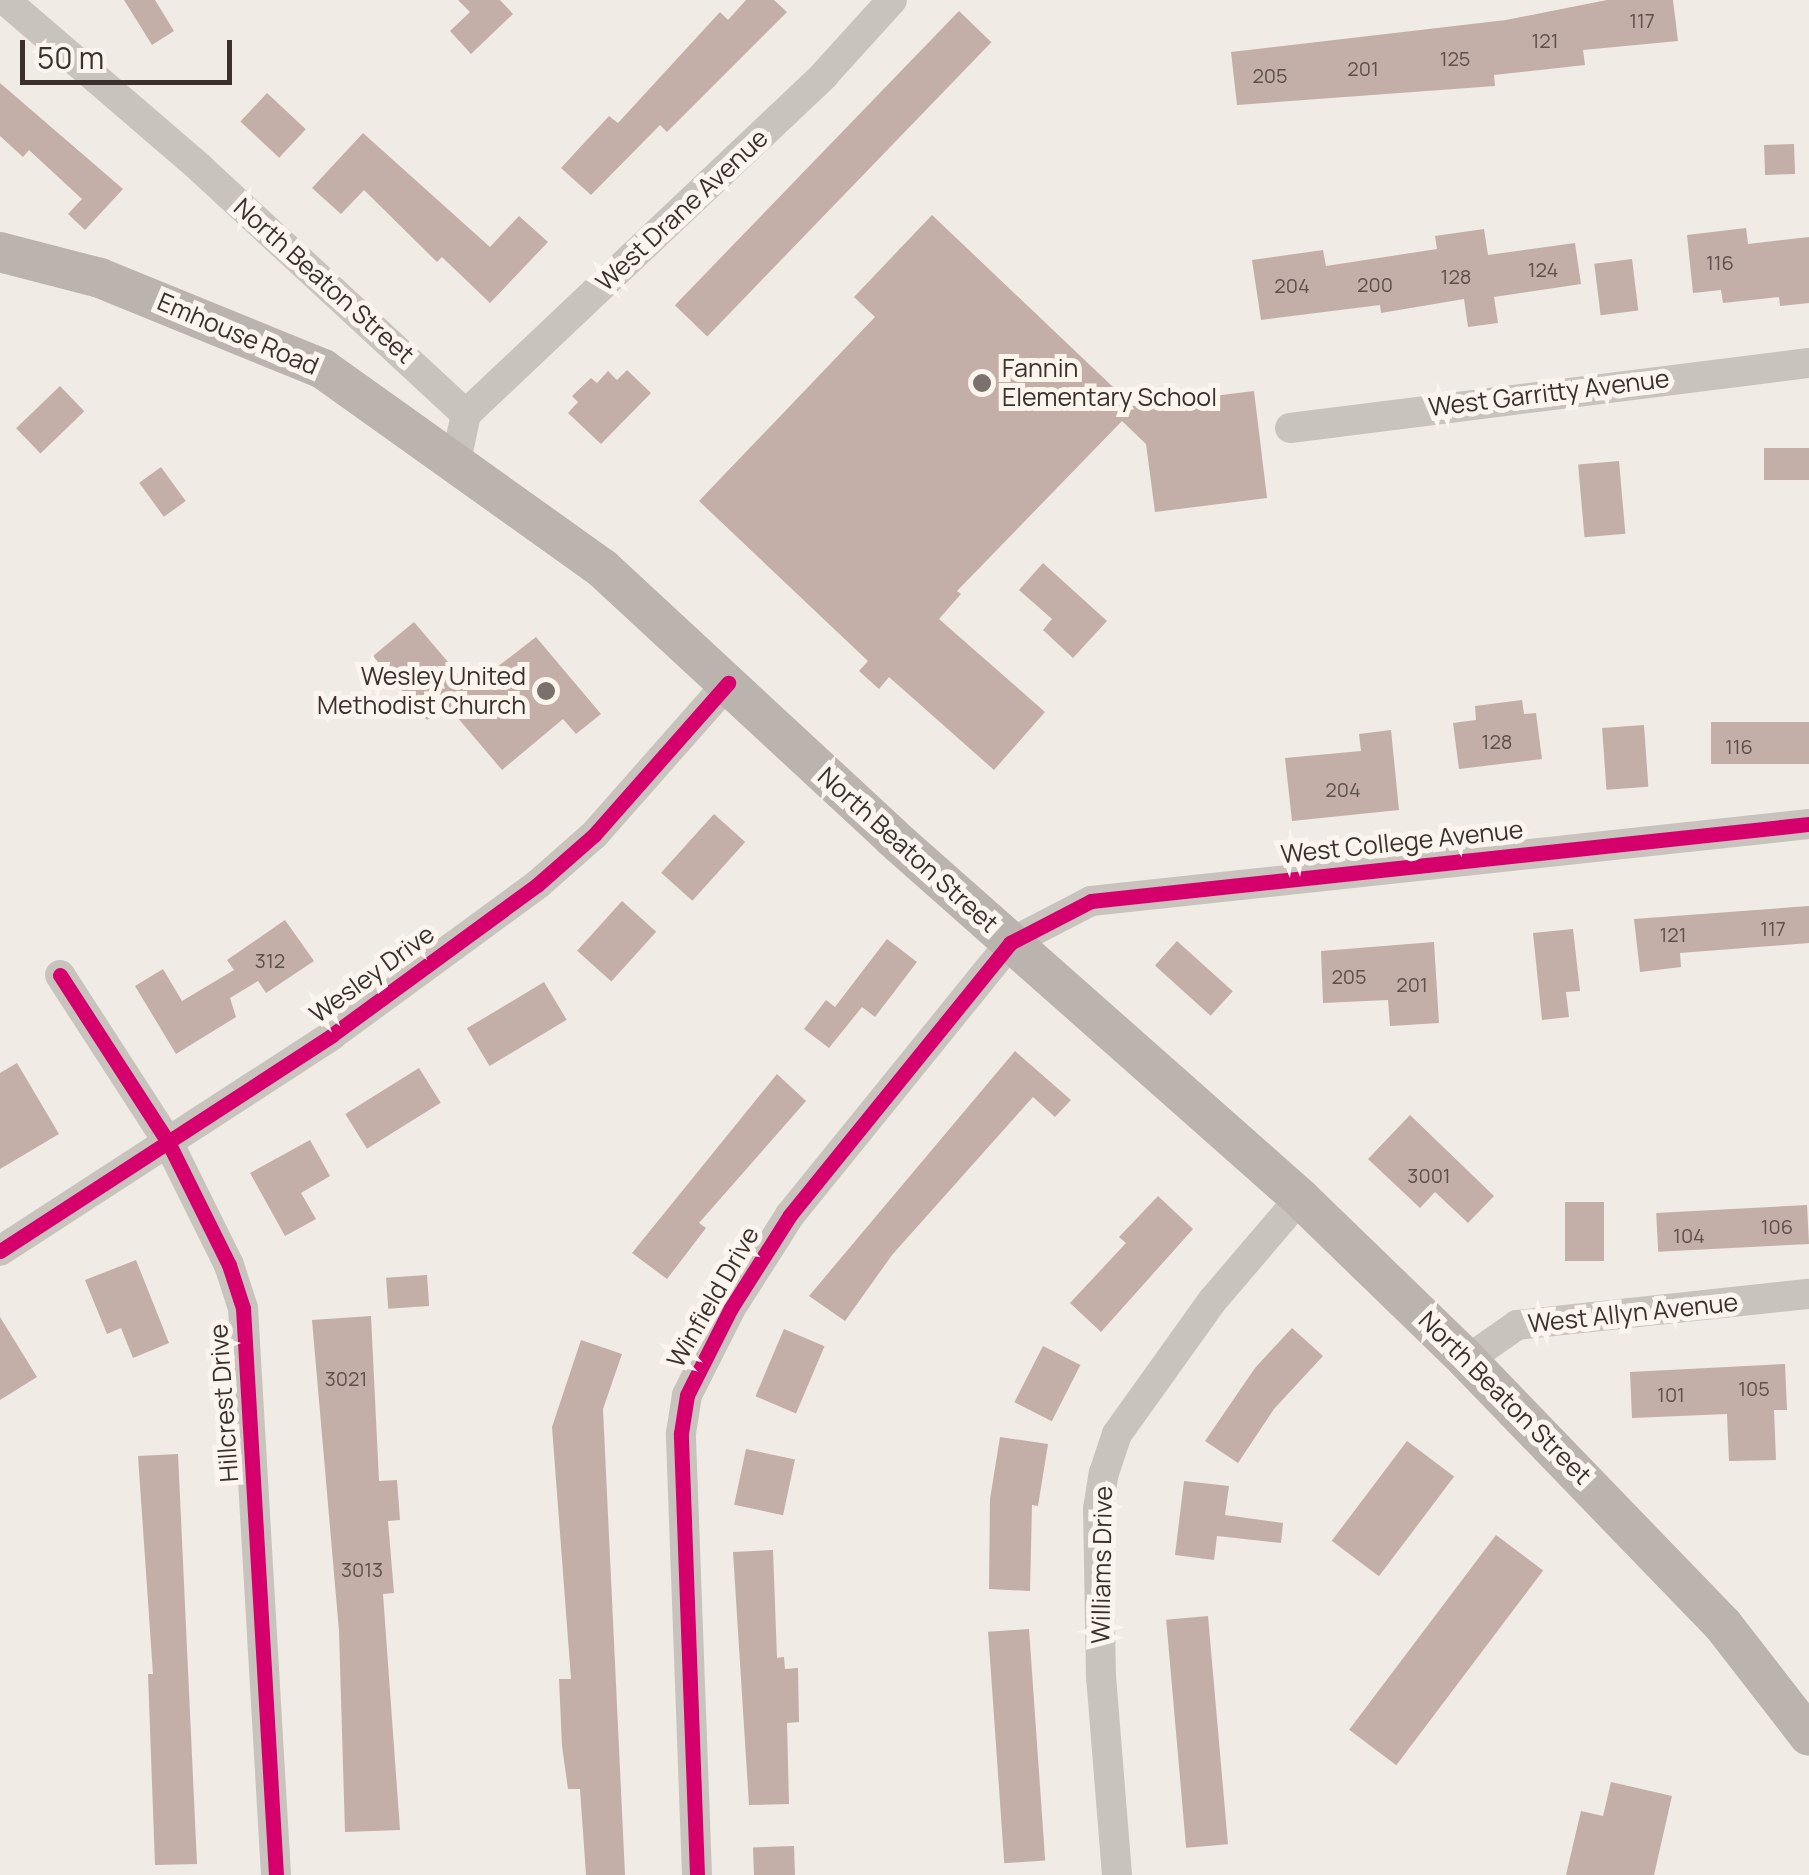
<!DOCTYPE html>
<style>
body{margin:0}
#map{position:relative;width:1809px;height:1875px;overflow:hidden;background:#f0ebe5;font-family:Manrope,sans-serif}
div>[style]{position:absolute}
.building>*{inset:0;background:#c3afa7;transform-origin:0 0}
.street>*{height:30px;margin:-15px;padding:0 15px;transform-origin:15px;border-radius:15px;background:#c9c3be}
.secondary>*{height:40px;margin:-20px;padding:0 20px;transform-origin:20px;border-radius:20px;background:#bab3ae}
.cycleway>*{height:15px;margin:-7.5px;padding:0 7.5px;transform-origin:7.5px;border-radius:7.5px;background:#d6006c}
.dots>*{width:28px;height:28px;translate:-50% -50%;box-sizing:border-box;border:5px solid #fbf5ee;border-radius:50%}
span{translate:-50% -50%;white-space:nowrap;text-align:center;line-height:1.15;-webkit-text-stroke:10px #fbf5ee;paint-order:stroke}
.number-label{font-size:20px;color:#5d504a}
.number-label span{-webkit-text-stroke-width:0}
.street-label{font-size:25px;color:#3b302b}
.poi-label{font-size:25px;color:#3b302b}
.left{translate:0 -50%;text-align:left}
.right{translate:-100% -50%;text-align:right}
.scale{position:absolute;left:20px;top:40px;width:212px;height:45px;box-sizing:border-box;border:5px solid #3b302b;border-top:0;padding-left:12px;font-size:30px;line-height:35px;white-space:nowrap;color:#3b302b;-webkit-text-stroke:8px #fbf5ee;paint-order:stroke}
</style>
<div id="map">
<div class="building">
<i style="clip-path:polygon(124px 0,155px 0,174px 31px,152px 45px)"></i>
<i style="clip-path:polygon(458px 0,500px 0,513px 14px,471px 54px,450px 31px,470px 12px)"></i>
<i style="clip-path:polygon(746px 0,774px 0,787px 12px,667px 132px,660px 125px,591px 195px,561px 168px,609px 116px,618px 123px,720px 12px,728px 20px)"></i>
<i style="clip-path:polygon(1607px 0,1673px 0,1678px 41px,1583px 50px,1585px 65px,1494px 75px,1495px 86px,1237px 105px,1231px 52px,1506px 20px)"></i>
<i style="left:959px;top:11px;width:45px;height:409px;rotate:44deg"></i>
<i style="clip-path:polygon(0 83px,123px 189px,85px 230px,68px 214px,82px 199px,29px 150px,23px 157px,0 136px)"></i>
<i style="left:267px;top:93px;width:53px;height:39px;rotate:43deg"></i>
<i style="clip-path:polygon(363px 133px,490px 247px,519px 216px,548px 242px,490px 303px,442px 257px,437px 262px,364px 190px,341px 214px,312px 188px)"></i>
<i style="left:1794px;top:144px;width:30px;height:30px;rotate:88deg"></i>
<i style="clip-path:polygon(932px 215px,1133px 406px,1254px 391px,1267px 498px,1155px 512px,1146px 444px,1122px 421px,957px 591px,961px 594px,939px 619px,1045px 712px,994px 770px,889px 677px,879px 689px,859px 671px,868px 661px,699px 501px,875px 317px,854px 297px)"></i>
<i style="clip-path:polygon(1746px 228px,1748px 244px,1809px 237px,1809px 303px,1780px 306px,1779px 297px,1723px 303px,1721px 290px,1693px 293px,1687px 235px)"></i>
<i style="clip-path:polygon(1484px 229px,1488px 255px,1575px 243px,1581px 284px,1494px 297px,1498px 323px,1468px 327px,1464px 299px,1381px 313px,1380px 305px,1261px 320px,1252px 260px,1323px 250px,1326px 266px,1437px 249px,1435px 236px)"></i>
<i style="left:1632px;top:259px;width:52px;height:38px;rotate:83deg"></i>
<i style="clip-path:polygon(627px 370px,651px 393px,601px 444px,568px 413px,578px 402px,572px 396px,591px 378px,597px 383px,608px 371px,617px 380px)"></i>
<i style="left:60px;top:386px;width:35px;height:61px;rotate:46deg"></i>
<i style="left:1809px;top:448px;width:32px;height:45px;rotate:90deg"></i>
<i style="left:1619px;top:461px;width:73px;height:41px;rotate:85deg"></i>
<i style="left:161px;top:467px;width:42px;height:27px;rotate:54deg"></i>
<i style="clip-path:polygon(1043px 563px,1107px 621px,1073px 658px,1043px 630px,1052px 619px,1019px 590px)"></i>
<i style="clip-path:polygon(414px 622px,470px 688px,536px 637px,601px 714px,576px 734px,563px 719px,502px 770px,446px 704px,427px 720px,373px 656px)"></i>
<i style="clip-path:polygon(1522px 700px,1524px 714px,1536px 713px,1542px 759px,1459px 769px,1453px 723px,1476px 720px,1475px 706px)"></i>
<i style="left:1809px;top:722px;width:42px;height:98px;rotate:90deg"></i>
<i style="left:1644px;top:725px;width:62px;height:42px;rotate:86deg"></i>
<i style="clip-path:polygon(1391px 730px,1399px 810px,1292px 821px,1285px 758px,1361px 751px,1359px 734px)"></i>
<i style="left:714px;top:814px;width:42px;height:79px;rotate:42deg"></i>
<i style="left:622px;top:901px;width:46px;height:67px;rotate:42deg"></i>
<i style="clip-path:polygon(1809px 906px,1809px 943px,1680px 953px,1681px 967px,1640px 972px,1634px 919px)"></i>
<i style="clip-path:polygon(285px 920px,314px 961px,266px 993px,258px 981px,230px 998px,236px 1017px,176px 1054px,135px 986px,163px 969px,182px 1001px,234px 970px,227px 960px)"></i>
<i style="clip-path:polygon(1573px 929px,1580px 991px,1566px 992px,1569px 1017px,1542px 1020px,1533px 933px)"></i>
<i style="clip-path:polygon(887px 939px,917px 962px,875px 1017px,862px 1007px,829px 1048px,804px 1029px,826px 1000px,835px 1007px)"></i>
<i style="left:1177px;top:941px;width:75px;height:33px;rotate:42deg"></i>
<i style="clip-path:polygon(1434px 942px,1439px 1023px,1390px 1026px,1388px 1000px,1323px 1003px,1321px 951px)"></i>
<i style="left:544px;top:982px;width:44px;height:90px;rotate:59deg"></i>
<i style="clip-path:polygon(1015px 1051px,1071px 1100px,1055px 1117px,1033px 1097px,892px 1255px,845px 1321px,809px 1296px)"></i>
<i style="clip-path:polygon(17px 1063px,59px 1134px,0 1169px,0 1073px)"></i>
<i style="left:419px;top:1068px;width:41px;height:87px;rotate:58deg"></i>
<i style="clip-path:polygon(777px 1074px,806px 1101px,699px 1223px,706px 1228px,667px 1279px,632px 1253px)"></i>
<i style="clip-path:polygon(1410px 1115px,1494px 1196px,1468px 1223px,1435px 1192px,1420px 1208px,1368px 1159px)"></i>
<i style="clip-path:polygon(310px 1140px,330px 1176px,301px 1193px,316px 1219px,285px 1236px,250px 1173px)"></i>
<i style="clip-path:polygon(1158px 1196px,1193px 1229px,1101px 1332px,1070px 1303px,1126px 1243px,1119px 1237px)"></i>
<i style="left:1604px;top:1202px;width:59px;height:39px;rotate:90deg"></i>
<i style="left:1807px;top:1205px;width:39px;height:151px;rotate:87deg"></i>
<i style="clip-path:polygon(136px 1260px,169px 1343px,133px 1358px,121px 1328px,107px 1334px,85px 1280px)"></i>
<i style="left:427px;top:1275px;width:31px;height:41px;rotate:86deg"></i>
<i style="clip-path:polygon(371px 1316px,379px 1481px,397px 1480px,400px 1520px,388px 1521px,394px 1593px,383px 1594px,400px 1830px,345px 1832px,339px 1631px,312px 1320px)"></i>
<i style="clip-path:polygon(0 1317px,37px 1377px,0 1400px)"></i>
<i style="clip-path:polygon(1292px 1328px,1323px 1356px,1274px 1409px,1238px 1463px,1205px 1441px,1255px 1368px)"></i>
<i style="left:784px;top:1329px;width:44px;height:73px;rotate:23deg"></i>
<i style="clip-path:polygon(581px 1340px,622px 1354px,603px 1409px,625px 1875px,586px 1875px,580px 1789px,568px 1789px,562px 1746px,559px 1679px,571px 1679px,552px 1427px)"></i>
<i style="left:1043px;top:1346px;width:42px;height:63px;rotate:27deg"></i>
<i style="clip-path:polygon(1785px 1364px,1787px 1410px,1774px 1410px,1776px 1460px,1729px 1461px,1727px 1414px,1632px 1418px,1630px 1372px)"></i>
<i style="clip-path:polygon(1000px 1437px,1048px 1444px,1038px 1506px,1032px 1505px,1030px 1591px,989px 1589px,990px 1499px)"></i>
<i style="left:1407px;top:1441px;width:59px;height:125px;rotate:37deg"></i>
<i style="left:746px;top:1449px;width:50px;height:57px;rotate:12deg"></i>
<i style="clip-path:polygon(178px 1454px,197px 1864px,155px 1865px,148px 1674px,153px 1674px,138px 1456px)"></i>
<i style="clip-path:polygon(1184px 1481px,1229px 1486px,1225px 1515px,1283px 1523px,1281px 1543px,1217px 1536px,1214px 1560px,1175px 1555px)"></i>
<i style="left:1496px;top:1535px;width:59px;height:244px;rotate:37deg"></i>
<i style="clip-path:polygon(773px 1550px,777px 1658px,784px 1657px,785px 1669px,798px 1668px,799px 1722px,787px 1723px,789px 1804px,749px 1805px,733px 1552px)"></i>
<i style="left:1208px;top:1616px;width:229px;height:42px;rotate:85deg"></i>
<i style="left:1029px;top:1629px;width:232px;height:41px;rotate:86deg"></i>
<i style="clip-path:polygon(1611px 1782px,1672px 1796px,1654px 1875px,1566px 1875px,1581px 1811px,1603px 1816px)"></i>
<i style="left:794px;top:1846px;width:29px;height:41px;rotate:88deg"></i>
</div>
<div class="street">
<i style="left:5px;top:0;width:257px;rotate:40.7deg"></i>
<i style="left:200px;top:168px;width:362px;rotate:42.8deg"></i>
<i style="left:466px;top:414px;width:48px;rotate:102deg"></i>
<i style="left:466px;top:414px;width:493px;rotate:-43.4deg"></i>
<i style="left:824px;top:75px;width:101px;rotate:-47.8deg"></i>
<i style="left:1290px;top:428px;width:523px;rotate:-7.14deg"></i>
<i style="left:60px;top:975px;width:199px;rotate:57.1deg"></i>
<i style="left:168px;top:1142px;width:137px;rotate:63.6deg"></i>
<i style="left:229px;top:1265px;width:45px;rotate:72deg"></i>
<i style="left:243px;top:1308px;width:568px;rotate:86.67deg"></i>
<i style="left:0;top:1251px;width:396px;rotate:-33deg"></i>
<i style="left:332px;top:1035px;width:254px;rotate:-36.2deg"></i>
<i style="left:537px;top:885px;width:76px;rotate:-41.3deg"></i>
<i style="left:594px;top:835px;width:203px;rotate:-48.6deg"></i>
<i style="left:1467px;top:1360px;width:61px;rotate:-35deg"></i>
<i style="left:1517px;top:1325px;width:294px;rotate:-6.1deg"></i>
<i style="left:697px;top:1875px;width:442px;rotate:-92.1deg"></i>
<i style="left:681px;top:1433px;width:38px;rotate:-81deg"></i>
<i style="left:687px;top:1395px;width:97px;rotate:-63.2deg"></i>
<i style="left:731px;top:1308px;width:110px;rotate:-57.6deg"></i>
<i style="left:790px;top:1215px;width:350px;rotate:-51deg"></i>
<i style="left:1010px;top:943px;width:91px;rotate:-27.4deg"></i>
<i style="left:1091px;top:901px;width:722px;rotate:-6.12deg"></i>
<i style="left:1117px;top:1875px;width:198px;rotate:-94.6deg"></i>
<i style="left:1101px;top:1678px;width:169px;rotate:-91deg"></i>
<i style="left:1098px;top:1509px;width:36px;rotate:-81deg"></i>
<i style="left:1104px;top:1473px;width:41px;rotate:-71.6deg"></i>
<i style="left:1117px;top:1434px;width:165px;rotate:-54.4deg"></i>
<i style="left:1213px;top:1300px;width:134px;rotate:-49.5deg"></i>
</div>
<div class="secondary">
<i style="left:0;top:252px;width:103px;rotate:14.6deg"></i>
<i style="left:100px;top:278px;width:241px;rotate:22.2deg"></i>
<i style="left:323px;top:369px;width:343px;rotate:35.5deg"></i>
<i style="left:602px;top:568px;width:396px;rotate:42.8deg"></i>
<i style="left:892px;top:837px;width:545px;rotate:41.5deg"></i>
<i style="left:1300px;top:1198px;width:233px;rotate:44.1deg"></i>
<i style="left:1467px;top:1360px;width:368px;rotate:46deg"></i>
<i style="left:1723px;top:1625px;width:140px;rotate:52.2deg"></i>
</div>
<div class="cycleway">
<i style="left:60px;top:975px;width:199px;rotate:57.1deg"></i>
<i style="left:168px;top:1142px;width:137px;rotate:63.6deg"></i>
<i style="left:229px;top:1265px;width:45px;rotate:72deg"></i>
<i style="left:243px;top:1308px;width:568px;rotate:86.67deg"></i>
<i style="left:0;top:1251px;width:396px;rotate:-33deg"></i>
<i style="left:332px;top:1035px;width:254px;rotate:-36.2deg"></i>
<i style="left:537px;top:885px;width:76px;rotate:-41.3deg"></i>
<i style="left:594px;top:835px;width:203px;rotate:-48.6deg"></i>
<i style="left:697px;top:1875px;width:442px;rotate:-92.1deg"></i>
<i style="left:681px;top:1433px;width:38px;rotate:-81deg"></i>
<i style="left:687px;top:1395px;width:97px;rotate:-63.2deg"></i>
<i style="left:731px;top:1308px;width:110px;rotate:-57.6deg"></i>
<i style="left:790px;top:1215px;width:350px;rotate:-51deg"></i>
<i style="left:1010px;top:943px;width:91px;rotate:-27.4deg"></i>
<i style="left:1091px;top:901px;width:722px;rotate:-6.12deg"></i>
</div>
<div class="dots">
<i style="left:982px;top:383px;background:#7a716c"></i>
<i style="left:546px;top:691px;background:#7a716c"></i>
</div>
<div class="number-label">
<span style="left:1642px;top:20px">117</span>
<span style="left:1545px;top:40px">121</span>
<span style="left:1455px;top:58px">125</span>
<span style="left:1363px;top:68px">201</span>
<span style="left:1270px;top:75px">205</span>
<span style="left:1720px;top:262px">116</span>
<span style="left:1543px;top:269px">124</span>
<span style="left:1456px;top:276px">128</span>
<span style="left:1375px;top:284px">200</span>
<span style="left:1292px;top:285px">204</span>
<span style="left:1497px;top:741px">128</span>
<span style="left:1739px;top:746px">116</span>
<span style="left:1343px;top:789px">204</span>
<span style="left:1773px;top:928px">117</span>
<span style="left:1673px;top:934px">121</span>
<span style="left:270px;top:960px">312</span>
<span style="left:1349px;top:976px">205</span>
<span style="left:1412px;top:984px">201</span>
<span style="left:1429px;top:1175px">3001</span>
<span style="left:1777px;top:1226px">106</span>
<span style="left:1689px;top:1235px">104</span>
<span style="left:346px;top:1378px">3021</span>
<span style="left:1754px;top:1388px">105</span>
<span style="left:1671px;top:1394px">101</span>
<span style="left:362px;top:1569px">3013</span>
</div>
<div class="street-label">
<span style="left:682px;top:210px;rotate:-43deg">West Drane Avenue</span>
<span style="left:324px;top:281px;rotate:42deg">North Beaton Street</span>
<span style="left:238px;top:334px;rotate:23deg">Emhouse Road</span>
<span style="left:1549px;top:393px;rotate:-7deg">West Garritty Avenue</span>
<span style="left:1402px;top:842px;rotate:-6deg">West College Avenue</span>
<span style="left:908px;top:850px;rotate:42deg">North Beaton Street</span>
<span style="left:372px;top:974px;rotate:-36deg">Wesley Drive</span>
<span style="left:713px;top:1297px;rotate:-60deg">Winfield Drive</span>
<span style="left:1633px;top:1313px;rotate:-6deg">West Allyn Avenue</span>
<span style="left:1505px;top:1398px;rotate:45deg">North Beaton Street</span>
<span style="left:224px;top:1403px;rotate:-94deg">Hillcrest Drive</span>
<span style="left:1102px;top:1565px;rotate:-89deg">Williams Drive</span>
</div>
<div class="poi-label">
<span class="left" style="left:1002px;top:383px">Fannin<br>Elementary School</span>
<span class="right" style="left:526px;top:691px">Wesley United<br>Methodist Church</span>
</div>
<div class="scale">50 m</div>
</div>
